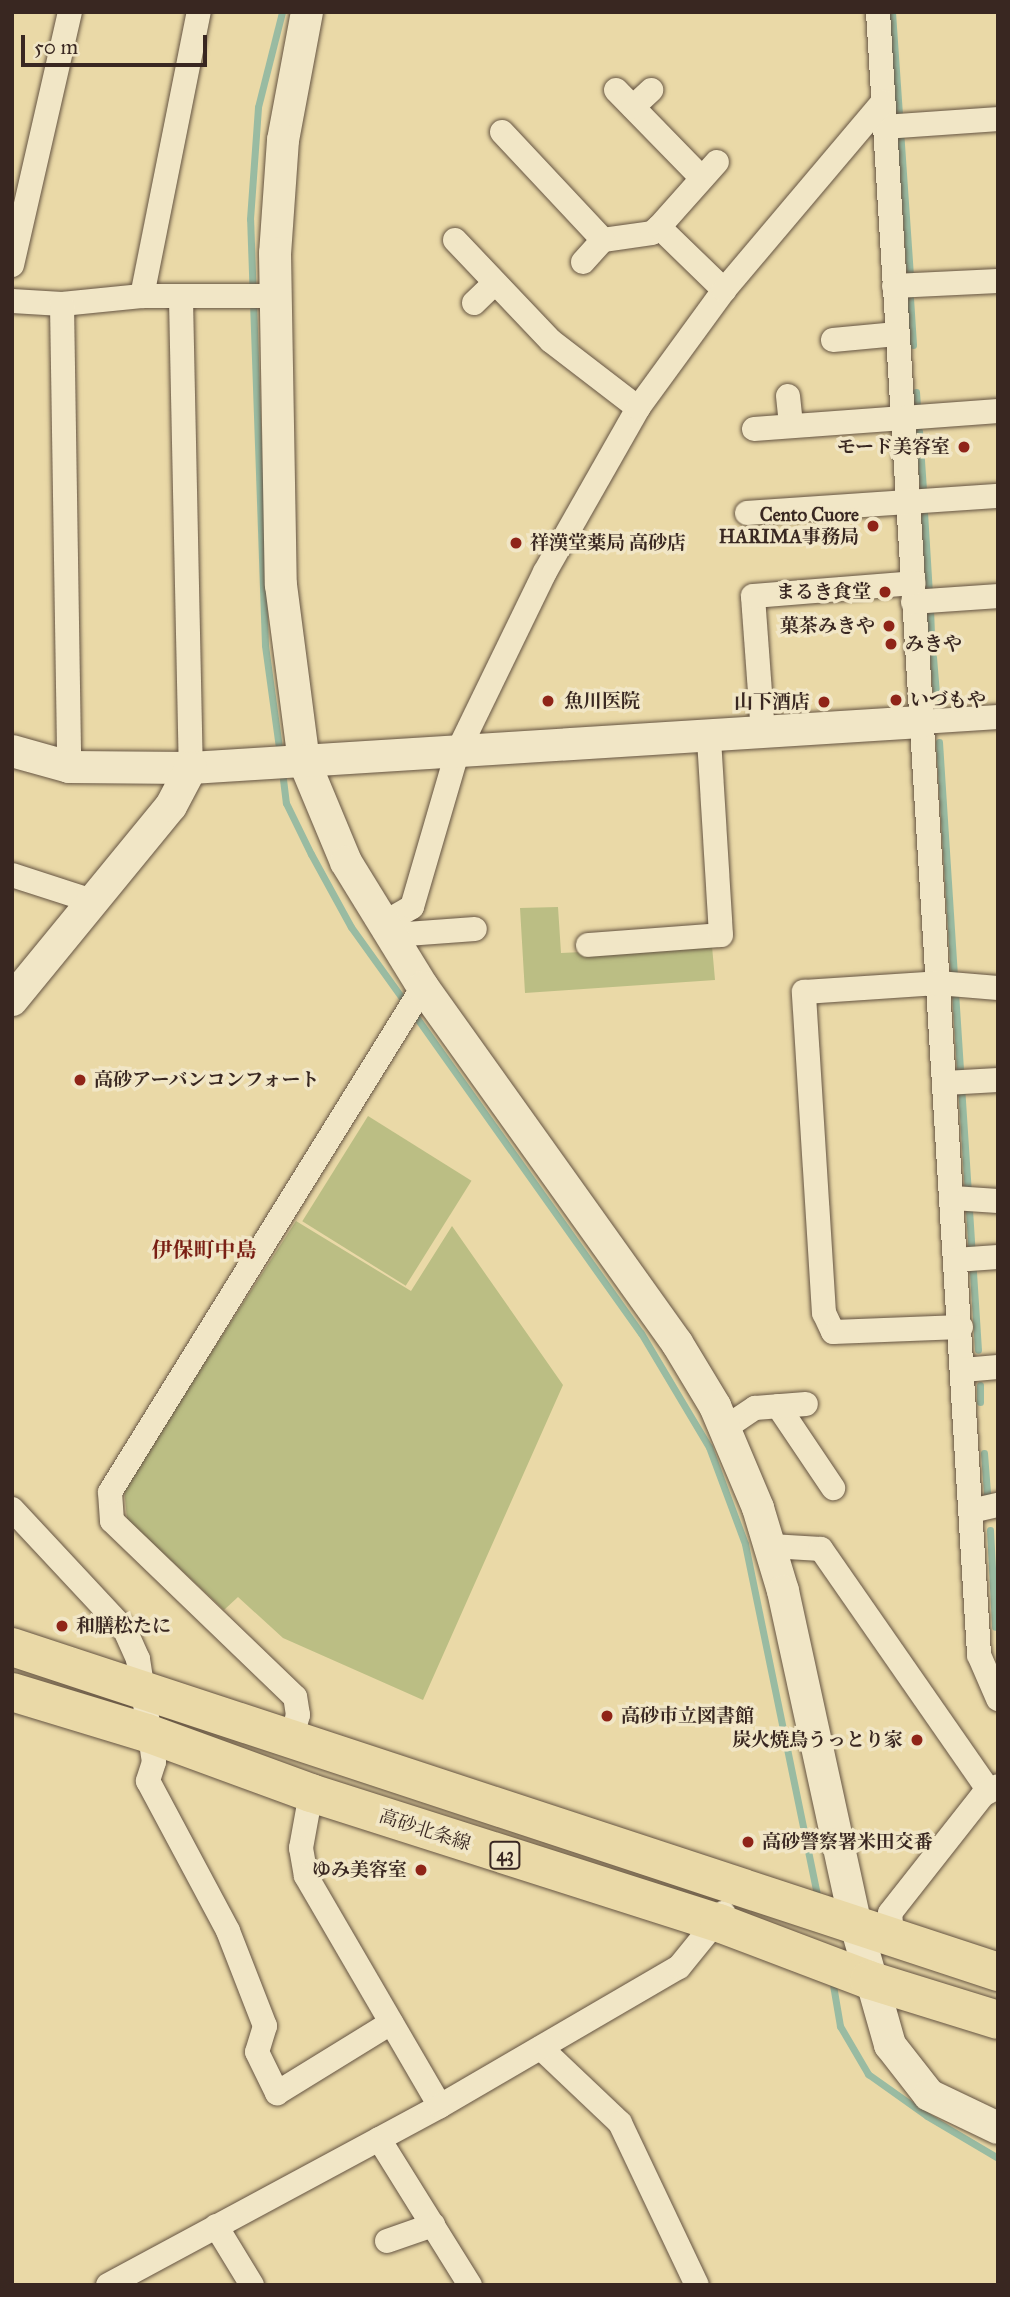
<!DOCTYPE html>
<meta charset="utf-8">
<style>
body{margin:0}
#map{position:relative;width:1010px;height:2297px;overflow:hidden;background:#ead9a7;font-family:"IM FELL Great Primer","Noto Serif JP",serif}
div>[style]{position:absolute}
.green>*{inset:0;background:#bbbe84;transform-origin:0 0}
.stream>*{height:7px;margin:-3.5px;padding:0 3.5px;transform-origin:3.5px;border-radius:3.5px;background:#99bba2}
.roads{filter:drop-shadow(0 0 2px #655442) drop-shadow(0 0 2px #655442)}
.minor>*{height:24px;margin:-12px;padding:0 12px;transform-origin:12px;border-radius:12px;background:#f1e6c6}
.tertiary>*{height:32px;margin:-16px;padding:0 16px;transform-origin:16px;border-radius:16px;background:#f1e6c6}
.primary>*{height:38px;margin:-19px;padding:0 19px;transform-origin:19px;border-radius:19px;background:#ead9a7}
.dots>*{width:19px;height:19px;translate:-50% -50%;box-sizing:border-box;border:4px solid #f1e6c6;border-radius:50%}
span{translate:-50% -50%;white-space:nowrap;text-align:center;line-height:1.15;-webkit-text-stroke:7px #f1e6c6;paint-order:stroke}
.shield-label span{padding:2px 5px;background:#f1e6c6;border:2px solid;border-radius:5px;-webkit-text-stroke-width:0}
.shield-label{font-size:18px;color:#392721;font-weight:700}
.poi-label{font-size:19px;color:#392721;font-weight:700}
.right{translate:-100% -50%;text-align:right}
.left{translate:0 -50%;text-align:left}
.street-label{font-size:19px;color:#392721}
.neighbourhood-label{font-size:21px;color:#7a1f14;font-weight:700}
.frame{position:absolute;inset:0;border:14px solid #392721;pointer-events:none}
.scale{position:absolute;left:21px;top:35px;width:186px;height:32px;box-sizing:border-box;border:4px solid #392721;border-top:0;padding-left:9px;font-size:21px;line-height:24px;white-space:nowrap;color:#392721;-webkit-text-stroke:5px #f1e6c6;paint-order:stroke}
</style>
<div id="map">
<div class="green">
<i style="clip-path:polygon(558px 907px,561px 953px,712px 946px,715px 980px,525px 993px,520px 908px)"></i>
<i style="left:368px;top:1116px;width:122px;height:124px;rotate:32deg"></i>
<i style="clip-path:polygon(296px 1221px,411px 1291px,452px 1226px,563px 1385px,423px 1700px,283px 1638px,238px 1597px,224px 1610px,127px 1519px,124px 1488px)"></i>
</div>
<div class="stream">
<i style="left:892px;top:12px;width:267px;rotate:86.1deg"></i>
<i style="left:910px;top:298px;width:47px;rotate:86.3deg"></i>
<i style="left:916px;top:392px;width:13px;rotate:86deg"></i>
<i style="left:919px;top:431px;width:59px;rotate:86.1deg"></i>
<i style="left:924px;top:512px;width:81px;rotate:86.5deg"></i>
<i style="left:930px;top:607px;width:27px;rotate:88deg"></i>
<i style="left:933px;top:657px;width:49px;rotate:85.3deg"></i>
<i style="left:939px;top:742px;width:609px;rotate:86.33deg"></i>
<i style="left:280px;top:755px;width:111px;rotate:-97.8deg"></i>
<i style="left:265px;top:645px;width:426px;rotate:-92deg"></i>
<i style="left:250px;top:219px;width:112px;rotate:-85.9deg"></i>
<i style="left:258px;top:107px;width:98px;rotate:-75.8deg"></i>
<i style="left:282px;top:771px;width:32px;rotate:83deg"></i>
<i style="left:286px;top:803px;width:57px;rotate:63.9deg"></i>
<i style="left:311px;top:854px;width:83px;rotate:61.3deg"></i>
<i style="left:351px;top:927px;width:96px;rotate:54.3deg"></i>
<i style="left:414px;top:1014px;width:392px;rotate:54.6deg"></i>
<i style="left:641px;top:1333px;width:133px;rotate:59.2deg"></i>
<i style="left:709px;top:1447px;width:103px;rotate:69.6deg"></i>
<i style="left:745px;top:1544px;width:364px;rotate:78.4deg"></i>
<i style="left:980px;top:1402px;width:17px;rotate:-90deg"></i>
<i style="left:984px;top:1453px;width:40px;rotate:85.7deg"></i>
<i style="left:990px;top:1530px;width:97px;rotate:87deg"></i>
<i style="left:832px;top:1979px;width:48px;rotate:80.3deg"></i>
<i style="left:840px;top:2026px;width:56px;rotate:59.7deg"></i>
<i style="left:868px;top:2074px;width:72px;rotate:35.4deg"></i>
<i style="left:927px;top:2116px;width:82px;rotate:30.6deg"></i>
</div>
<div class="roads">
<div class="minor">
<i style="left:878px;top:12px;width:1646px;rotate:86.48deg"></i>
<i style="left:979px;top:1655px;width:48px;rotate:66.6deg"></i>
<i style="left:616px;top:90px;width:123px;rotate:45.7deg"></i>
<i style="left:633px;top:107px;width:25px;rotate:-43deg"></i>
<i style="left:885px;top:127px;width:113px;rotate:-4deg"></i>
<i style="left:502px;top:132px;width:148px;rotate:46.9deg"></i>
<i style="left:603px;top:240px;width:49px;rotate:-8.1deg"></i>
<i style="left:652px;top:233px;width:9px;rotate:-41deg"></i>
<i style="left:659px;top:227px;width:91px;rotate:44.1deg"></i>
<i style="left:659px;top:227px;width:87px;rotate:-48.3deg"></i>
<i style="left:455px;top:240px;width:139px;rotate:46.5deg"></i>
<i style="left:551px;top:341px;width:110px;rotate:37.6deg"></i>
<i style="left:583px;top:262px;width:30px;rotate:-48deg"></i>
<i style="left:12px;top:265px;width:260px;rotate:-77.1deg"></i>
<i style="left:894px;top:286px;width:104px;rotate:-2.8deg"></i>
<i style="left:142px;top:296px;width:290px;rotate:-78.7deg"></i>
<i style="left:181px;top:299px;width:469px;rotate:88.8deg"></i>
<i style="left:12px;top:301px;width:50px;rotate:3.4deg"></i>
<i style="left:62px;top:304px;width:80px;rotate:-5.7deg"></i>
<i style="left:142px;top:296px;width:133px"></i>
<i style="left:474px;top:303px;width:29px;rotate:-44deg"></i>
<i style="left:62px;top:304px;width:463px;rotate:89.1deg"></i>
<i style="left:833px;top:340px;width:64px;rotate:-5.4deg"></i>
<i style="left:788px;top:396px;width:30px;rotate:84deg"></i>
<i style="left:754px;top:429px;width:245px;rotate:-4.2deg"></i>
<i style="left:747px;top:513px;width:252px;rotate:-3.9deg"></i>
<i style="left:913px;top:602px;width:85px;rotate:-4deg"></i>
<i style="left:921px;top:722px;width:77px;rotate:-3.7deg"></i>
<i style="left:763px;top:733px;width:137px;rotate:-94.2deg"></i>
<i style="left:753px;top:596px;width:161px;rotate:-4.6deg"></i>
<i style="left:12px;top:875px;width:84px;rotate:18deg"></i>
<i style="left:386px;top:922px;width:30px;rotate:-30deg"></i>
<i style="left:412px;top:907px;width:160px;rotate:-73.7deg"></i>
<i style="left:457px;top:753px;width:201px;rotate:-64.1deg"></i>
<i style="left:545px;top:572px;width:189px;rotate:-60.4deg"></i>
<i style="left:638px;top:408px;width:146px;rotate:-53.9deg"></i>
<i style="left:724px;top:290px;width:246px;rotate:-49.8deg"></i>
<i style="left:393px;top:935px;width:82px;rotate:-4.2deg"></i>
<i style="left:588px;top:945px;width:133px;rotate:-4.3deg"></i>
<i style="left:721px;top:935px;width:199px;rotate:-93.5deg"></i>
<i style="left:945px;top:1083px;width:53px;rotate:-3.2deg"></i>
<i style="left:953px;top:1198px;width:45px;rotate:3.8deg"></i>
<i style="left:955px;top:1260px;width:43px;rotate:-4deg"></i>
<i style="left:961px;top:1327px;width:128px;rotate:177.8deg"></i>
<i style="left:833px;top:1332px;width:21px;rotate:-115deg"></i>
<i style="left:824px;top:1313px;width:322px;rotate:-93.6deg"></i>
<i style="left:804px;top:992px;width:134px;rotate:-3.8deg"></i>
<i style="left:938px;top:983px;width:60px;rotate:4.8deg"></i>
<i style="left:963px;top:1370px;width:35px;rotate:-5deg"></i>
<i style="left:778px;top:1406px;width:99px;rotate:56.1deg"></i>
<i style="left:725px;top:1428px;width:36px;rotate:-34deg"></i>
<i style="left:755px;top:1408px;width:51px;rotate:-4.5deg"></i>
<i style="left:12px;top:1509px;width:166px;rotate:47deg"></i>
<i style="left:125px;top:1630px;width:32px;rotate:66deg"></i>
<i style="left:138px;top:1659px;width:104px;rotate:81.2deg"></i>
<i style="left:154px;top:1762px;width:20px;rotate:108deg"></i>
<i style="left:148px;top:1781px;width:170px;rotate:61.9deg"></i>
<i style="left:228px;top:1931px;width:102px;rotate:68.7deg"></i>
<i style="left:265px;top:2026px;width:27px;rotate:107deg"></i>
<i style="left:257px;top:2052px;width:46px;rotate:64deg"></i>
<i style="left:277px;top:2093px;width:134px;rotate:-31.6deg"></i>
<i style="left:971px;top:1511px;width:28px;rotate:-13deg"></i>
<i style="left:771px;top:1546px;width:50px;rotate:3.4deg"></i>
<i style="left:821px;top:1549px;width:295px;rotate:55.2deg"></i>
<i style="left:292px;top:1737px;width:23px;rotate:-75deg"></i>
<i style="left:298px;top:1715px;width:18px;rotate:-99deg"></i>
<i style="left:295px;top:1697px;width:254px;rotate:-136.1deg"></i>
<i style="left:112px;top:1521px;width:29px;rotate:-94deg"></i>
<i style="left:110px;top:1492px;width:594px;rotate:-58.21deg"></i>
<i style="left:311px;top:1793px;width:56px;rotate:100.3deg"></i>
<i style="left:301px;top:1848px;width:28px;rotate:80deg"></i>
<i style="left:306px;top:1876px;width:266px;rotate:59.8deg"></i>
<i style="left:892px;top:1939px;width:26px;rotate:-94deg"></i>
<i style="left:890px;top:1913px;width:150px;rotate:-51.8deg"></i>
<i style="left:983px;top:1795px;width:17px;rotate:-31deg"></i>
<i style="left:541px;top:2048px;width:109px;rotate:43.5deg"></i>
<i style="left:620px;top:2123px;width:179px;rotate:64.6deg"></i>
<i style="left:379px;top:2139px;width:172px;rotate:58.1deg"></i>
<i style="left:216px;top:2226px;width:69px;rotate:58.6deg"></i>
<i style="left:387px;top:2241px;width:49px;rotate:-19.2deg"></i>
<i style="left:108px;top:2285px;width:377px;rotate:-28.3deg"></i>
<i style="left:440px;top:2106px;width:276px;rotate:-30.2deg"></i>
<i style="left:679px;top:1967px;width:70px;rotate:-50.8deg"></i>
</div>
<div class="tertiary">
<i style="left:307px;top:12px;width:130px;rotate:100.6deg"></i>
<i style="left:283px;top:140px;width:113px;rotate:94deg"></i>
<i style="left:275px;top:253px;width:332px;rotate:89deg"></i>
<i style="left:281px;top:585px;width:177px;rotate:82.6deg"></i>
<i style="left:304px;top:761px;width:109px;rotate:67.4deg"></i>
<i style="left:346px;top:862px;width:147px;rotate:58.4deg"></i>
<i style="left:423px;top:987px;width:437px;rotate:54.5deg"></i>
<i style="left:677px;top:1343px;width:74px;rotate:58.9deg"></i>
<i style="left:715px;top:1406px;width:111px;rotate:67.1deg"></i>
<i style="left:758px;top:1508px;width:87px;rotate:73.2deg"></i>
<i style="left:783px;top:1591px;width:346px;rotate:77.7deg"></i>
<i style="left:857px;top:1929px;width:121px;rotate:74.1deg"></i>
<i style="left:890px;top:2045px;width:63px;rotate:52deg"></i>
<i style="left:929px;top:2095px;width:76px;rotate:25.6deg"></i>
<i style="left:12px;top:751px;width:59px;rotate:15.7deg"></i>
<i style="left:69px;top:767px;width:122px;rotate:0.5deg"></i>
<i style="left:191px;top:768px;width:731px;rotate:-3.61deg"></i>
<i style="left:12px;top:1000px;width:251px;rotate:-50.7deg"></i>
<i style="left:171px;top:806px;width:43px;rotate:-62.2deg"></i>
</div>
<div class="primary">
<i style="left:12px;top:1647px;width:1038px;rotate:18.24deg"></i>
<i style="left:12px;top:1692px;width:141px;rotate:16.9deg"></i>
<i style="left:147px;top:1733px;width:175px;rotate:20.1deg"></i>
<i style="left:311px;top:1793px;width:428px;rotate:17.7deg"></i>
<i style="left:719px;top:1923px;width:160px;rotate:20.8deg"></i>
<i style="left:869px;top:1980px;width:135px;rotate:17.2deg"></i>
</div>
</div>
<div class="dots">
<i style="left:964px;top:447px;background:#8f2418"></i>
<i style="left:873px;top:526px;background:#8f2418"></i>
<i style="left:516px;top:543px;background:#8f2418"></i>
<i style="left:885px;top:592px;background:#8f2418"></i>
<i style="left:889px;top:626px;background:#8f2418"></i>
<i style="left:891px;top:644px;background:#8f2418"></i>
<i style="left:896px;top:700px;background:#8f2418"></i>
<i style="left:548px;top:701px;background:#8f2418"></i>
<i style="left:824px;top:702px;background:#8f2418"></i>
<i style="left:80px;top:1080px;background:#8f2418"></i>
<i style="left:62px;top:1626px;background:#8f2418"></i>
<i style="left:607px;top:1716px;background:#8f2418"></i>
<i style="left:917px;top:1740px;background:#8f2418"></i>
<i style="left:748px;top:1842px;background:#8f2418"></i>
<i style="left:421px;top:1870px;background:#8f2418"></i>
</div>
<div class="shield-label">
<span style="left:505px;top:1855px">43</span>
</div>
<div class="poi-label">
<span class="right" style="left:950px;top:447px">モード美容室</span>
<span class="right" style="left:859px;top:526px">Cento Cuore<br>HARIMA事務局</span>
<span class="left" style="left:530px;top:543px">祥漢堂薬局 高砂店</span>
<span class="right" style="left:871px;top:592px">まるき食堂</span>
<span class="right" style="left:875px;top:626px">菓茶みきや</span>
<span class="left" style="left:905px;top:644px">みきや</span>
<span class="left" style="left:910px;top:700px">いづもや</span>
<span class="left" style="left:564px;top:701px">魚川医院</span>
<span class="right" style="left:810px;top:702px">山下酒店</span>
<span class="left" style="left:94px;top:1080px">高砂アーバンコンフォート</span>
<span class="left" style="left:76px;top:1626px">和膳松たに</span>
<span class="left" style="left:621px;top:1716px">高砂市立図書館</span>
<span class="right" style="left:903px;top:1740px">炭火焼鳥うっとり家</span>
<span class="left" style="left:762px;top:1842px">高砂警察署米田交番</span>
<span class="right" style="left:407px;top:1870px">ゆみ美容室</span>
</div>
<div class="street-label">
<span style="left:425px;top:1830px;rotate:18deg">高砂北条線</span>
</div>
<div class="neighbourhood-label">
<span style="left:204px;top:1250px">伊保町中島</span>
</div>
<div class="frame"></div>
<div class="scale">50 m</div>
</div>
